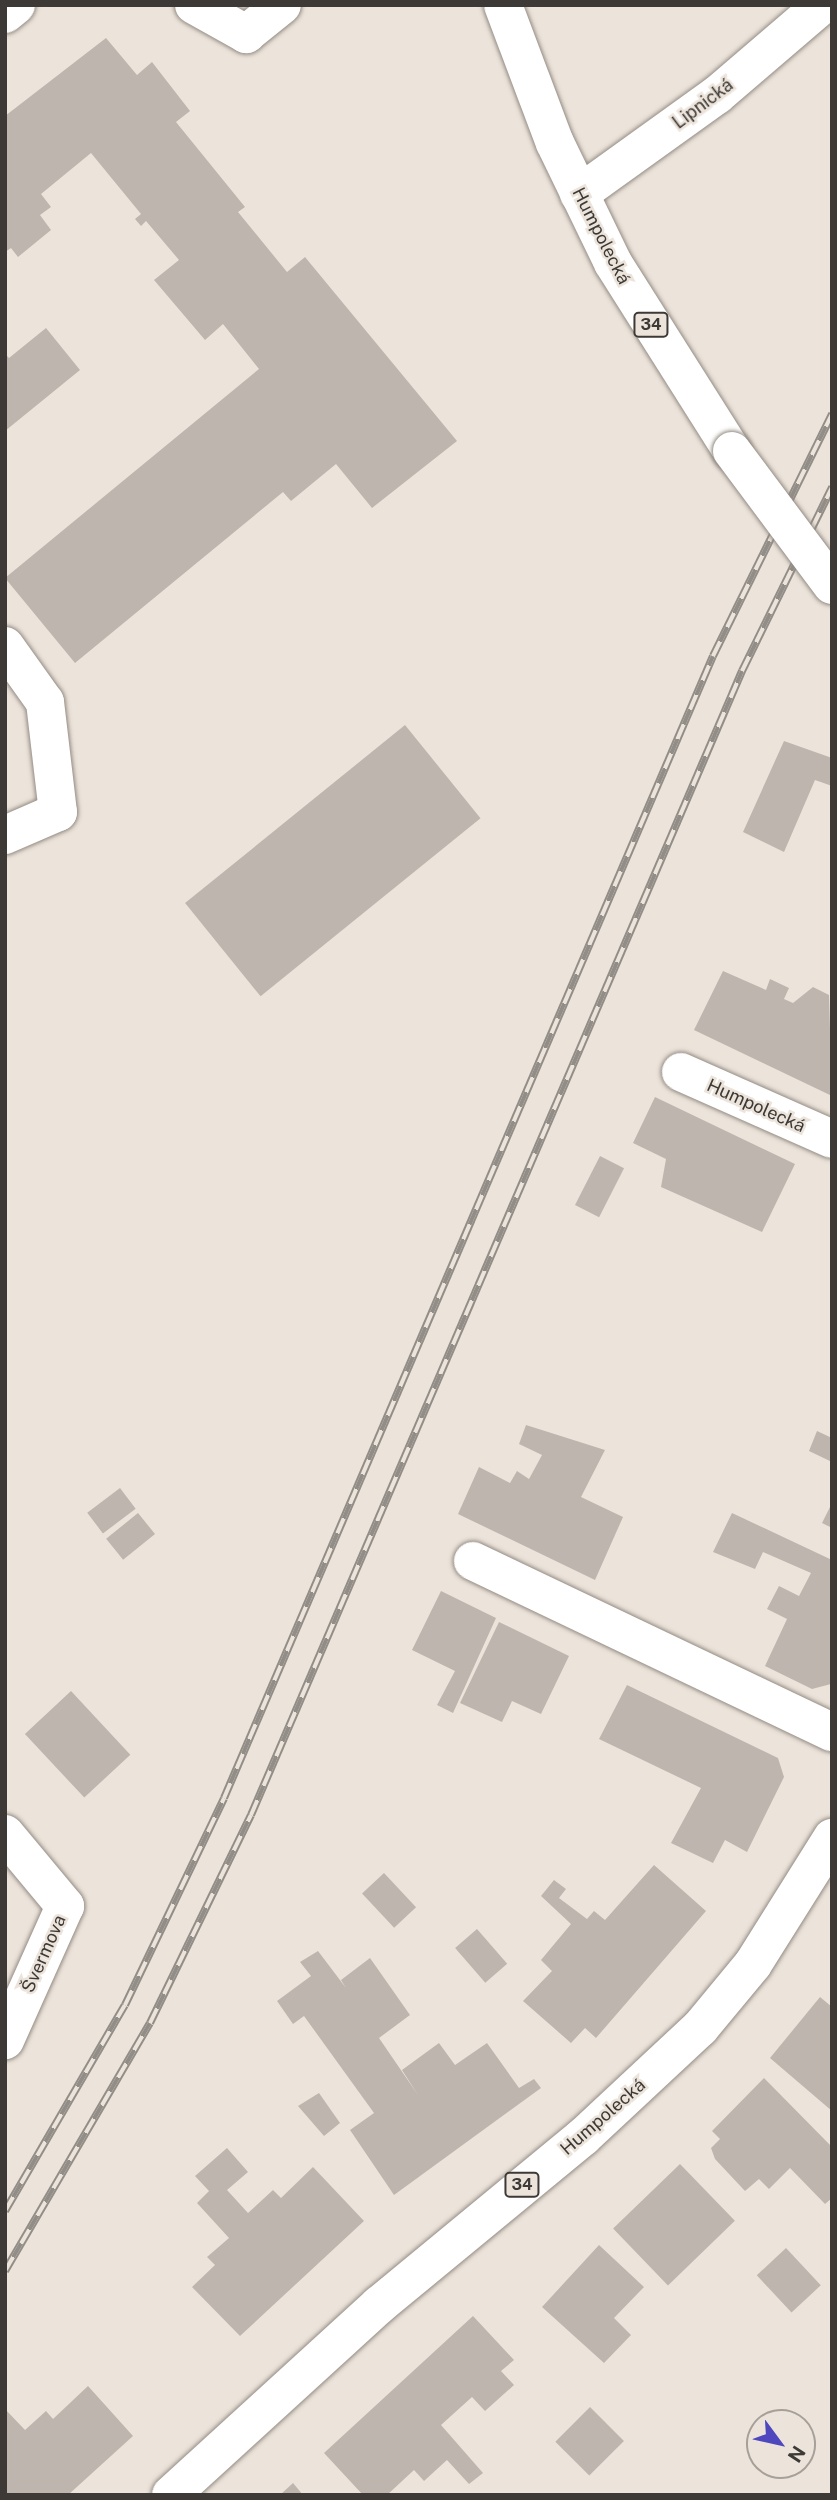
<!DOCTYPE html>
<meta charset="utf-8">
<style>
body{margin:0}
#map{position:relative;width:837px;height:2500px;overflow:hidden;background:#ece4db;font-family:"Public Sans",sans-serif}
div>[style]{position:absolute}
.building>*{inset:0;background:#beb6ae;transform-origin:0 0}
.roads{filter:drop-shadow(0 0 2px #938b83) drop-shadow(0 0 2px #938b83)}
.minor>*{height:38px;margin:-19px;padding:0 19px;transform-origin:19px;border-radius:19px;background:#fff}
.major>*{height:38px;margin:-19px;padding:0 19px;transform-origin:19px;border-radius:19px;background:#fff}
.rail>*{height:8px;margin-top:-4px;transform-origin:0;background:repeating-linear-gradient(90deg,#ece4db 0 16px,#928d87 0 32px);box-sizing:border-box;border-block:2px solid #928d87}
.bridges{filter:drop-shadow(0 0 2px #938b83) drop-shadow(0 0 2px #938b83)}
.major-bridge>*{height:38px;margin:-19px;padding:0 19px;transform-origin:19px;border-radius:19px;background:#fff}
span{translate:-50% -50%;white-space:nowrap;text-align:center;line-height:1.15;-webkit-text-stroke:5px #ece4db;paint-order:stroke}
.shield-label span{padding:2px 5px;background:#ece4db;border:2px solid;border-radius:5px;-webkit-text-stroke-width:0}
.shield-label{font-size:16px;color:#3c3936;font-weight:700}
.street-label{font-size:18px;color:#3c3936}
.frame{position:absolute;inset:0;border:7px solid #3c3936;pointer-events:none}
.north{position:absolute;left:746px;top:2409px;width:70px;height:70px;box-sizing:border-box;background:#ece4db;border:2px solid #a6a099;border-radius:50%;rotate:123deg;font-size:19px;font-weight:700;line-height:28px;text-align:center;color:#3c3936}
.north::after{content:'';display:block;margin:auto;width:24px;height:32px;background:#4e47bd;clip-path:polygon(50% 0,100% 100%,50% 72%,0 100%)}
</style>
<div id="map">
<div class="building">
<i style="clip-path:polygon(106px 38px,137px 75px,152px 62px,190px 111px,176px 122px,245px 207px,238px 212px,287px 272px,305px 257px,457px 441px,372px 508px,336px 464px,291px 501px,283px 492px,75px 663px,5px 578px,259px 369px,223px 324px,205px 340px,154px 280px,179px 260px,146px 221px,141px 226px,135px 219px,141px 214px,91px 153px,41px 194px,51px 207px,40px 215px,51px 230px,18px 257px,11px 248px,5px 252px,5px 116px)"></i>
<i style="clip-path:polygon(46px 328px,80px 370px,5px 431px,5px 354px,9px 358px)"></i>
<i style="left:405px;top:725px;width:120px;height:283px;rotate:51deg"></i>
<i style="clip-path:polygon(784px 741px,832px 758px,832px 786px,815px 780px,784px 852px,743px 832px)"></i>
<i style="clip-path:polygon(723px 971px,766px 990px,770px 979px,789px 988px,784px 999px,793px 1003px,813px 987px,829px 995px,832px 1096px,694px 1030px)"></i>
<i style="clip-path:polygon(655px 1097px,795px 1164px,762px 1232px,661px 1187px,666px 1159px,633px 1143px)"></i>
<i style="left:600px;top:1156px;width:27px;height:55px;rotate:27deg"></i>
<i style="clip-path:polygon(526px 1425px,605px 1450px,581px 1497px,623px 1517px,595px 1580px,458px 1514px,479px 1467px,510px 1483px,517px 1471px,529px 1479px,542px 1455px,519px 1444px)"></i>
<i style="clip-path:polygon(817px 1431px,832px 1438px,832px 1462px,809px 1451px)"></i>
<i style="left:120px;top:1488px;width:26px;height:41px;rotate:53deg"></i>
<i style="clip-path:polygon(832px 1503px,832px 1528px,822px 1523px)"></i>
<i style="left:138px;top:1513px;width:27px;height:41px;rotate:51deg"></i>
<i style="clip-path:polygon(732px 1513px,832px 1560px,831px 1684px,812px 1689px,765px 1666px,787px 1619px,767px 1609px,779px 1586px,799px 1596px,811px 1573px,763px 1552px,755px 1569px,713px 1552px)"></i>
<i style="clip-path:polygon(441px 1591px,496px 1618px,453px 1713px,437px 1705px,455px 1671px,412px 1650px)"></i>
<i style="clip-path:polygon(499px 1622px,569px 1656px,541px 1714px,512px 1701px,502px 1722px,460px 1703px)"></i>
<i style="clip-path:polygon(627px 1685px,778px 1758px,784px 1777px,747px 1852px,725px 1840px,713px 1863px,671px 1843px,701px 1788px,599px 1739px)"></i>
<i style="left:71px;top:1691px;width:87px;height:63px;rotate:47deg"></i>
<i style="clip-path:polygon(654px 1865px,706px 1911px,596px 2038px,585px 2028px,571px 2043px,523px 2001px,552px 1971px,541px 1960px,571px 1924px,541px 1896px,554px 1880px,566px 1889px,559px 1898px,587px 1919px,594px 1911px,605px 1920px)"></i>
<i style="left:384px;top:1873px;width:47px;height:30px;rotate:47deg"></i>
<i style="left:477px;top:1929px;width:46px;height:29px;rotate:49deg"></i>
<i style="clip-path:polygon(318px 1951px,346px 1988px,341px 1980px,370px 1958px,410px 2015px,379px 2038px,418px 2095px,402px 2070px,439px 2043px,455px 2065px,487px 2043px,519px 2088px,534px 2079px,541px 2088px,394px 2195px,350px 2130px,374px 2113px,304px 2016px,293px 2024px,277px 2001px,311px 1976px,300px 1962px)"></i>
<i style="clip-path:polygon(820px 1997px,832px 2007px,832px 2111px,770px 2058px)"></i>
<i style="clip-path:polygon(764px 2078px,832px 2147px,832px 2198px,825px 2204px,790px 2168px,769px 2189px,759px 2179px,745px 2191px,715px 2159px,711px 2148px,720px 2139px,712px 2131px)"></i>
<i style="clip-path:polygon(319px 2093px,340px 2123px,324px 2136px,298px 2106px)"></i>
<i style="clip-path:polygon(227px 2148px,248px 2172px,227px 2190px,248px 2213px,273px 2190px,281px 2198px,313px 2167px,364px 2221px,240px 2336px,192px 2287px,215px 2265px,207px 2257px,229px 2238px,197px 2203px,209px 2191px,195px 2176px)"></i>
<i style="left:680px;top:2164px;width:79px;height:93px;rotate:46deg"></i>
<i style="clip-path:polygon(599px 2245px,644px 2287px,614px 2318px,631px 2335px,604px 2363px,542px 2307px)"></i>
<i style="left:786px;top:2248px;width:51px;height:40px;rotate:47deg"></i>
<i style="clip-path:polygon(473px 2316px,514px 2360px,501px 2371px,514px 2385px,485px 2411px,472px 2397px,441px 2425px,483px 2473px,469px 2484px,447px 2460px,424px 2481px,414px 2470px,387px 2495px,363px 2495px,324px 2453px)"></i>
<i style="clip-path:polygon(88px 2386px,133px 2436px,68px 2495px,5px 2495px,5px 2409px,25px 2430px,46px 2411px,53px 2419px)"></i>
<i style="left:590px;top:2407px;width:48px;height:49px;rotate:45deg"></i>
<i style="clip-path:polygon(293px 2483px,303px 2495px,280px 2495px)"></i>
</div>
<div class="roads">
<div class="minor">
<i style="left:194px;top:5px;width:60px;rotate:29.1deg"></i>
<i style="left:246px;top:34px;width:46px;rotate:-38.9deg"></i>
<i style="left:5px;top:14px;width:14px;rotate:-39deg"></i>
<i style="left:579px;top:194px;width:170px;rotate:-35.7deg"></i>
<i style="left:717px;top:95px;width:138px;rotate:-40.6deg"></i>
<i style="left:5px;top:646px;width:69px;rotate:54.5deg"></i>
<i style="left:45px;top:702px;width:111px;rotate:83.3deg"></i>
<i style="left:58px;top:812px;width:58px;rotate:156.5deg"></i>
<i style="left:681px;top:1072px;width:165px;rotate:23.9deg"></i>
<i style="left:473px;top:1561px;width:398px;rotate:25.5deg"></i>
<i style="left:5px;top:1834px;width:94px;rotate:50.2deg"></i>
<i style="left:65px;top:1906px;width:147px;rotate:114.1deg"></i>
</div>
<div class="major">
<i style="left:503px;top:5px;width:147px;rotate:69.4deg"></i>
<i style="left:555px;top:143px;width:133px;rotate:64.2deg"></i>
<i style="left:613px;top:263px;width:222px;rotate:57.7deg"></i>
<i style="left:171px;top:2495px;width:282px;rotate:-42.4deg"></i>
<i style="left:379px;top:2305px;width:264px;rotate:-39.5deg"></i>
<i style="left:583px;top:2137px;width:160px;rotate:-43deg"></i>
<i style="left:700px;top:2028px;width:83px;rotate:-50.4deg"></i>
<i style="left:753px;top:1964px;width:149px;rotate:-57.9deg"></i>
</div>
</div>
<div class="rail">
<i style="left:5px;top:2211px;width:238px;rotate:-59.8deg"></i>
<i style="left:125px;top:2005px;width:229px;rotate:-64.4deg"></i>
<i style="left:224px;top:1798px;width:1242px;rotate:-66.82deg"></i>
<i style="left:713px;top:656px;width:270px;rotate:-63.8deg"></i>
<i style="left:5px;top:2271px;width:287px;rotate:-59.7deg"></i>
<i style="left:150px;top:2023px;width:231px;rotate:-64.1deg"></i>
<i style="left:251px;top:1815px;width:1245px;rotate:-66.77deg"></i>
<i style="left:742px;top:671px;width:205px;rotate:-63.9deg"></i>
</div>
<div class="bridges">
<div class="major-bridge">
<i style="left:732px;top:451px;width:167px;rotate:53.3deg"></i>
</div>
</div>
<div class="shield-label">
<span style="left:651px;top:325px">34</span>
<span style="left:522px;top:2185px">34</span>
</div>
<div class="street-label">
<span style="left:703px;top:104px;rotate:-37deg">Lipnická</span>
<span style="left:601px;top:236px;rotate:63deg">Humpolecká</span>
<span style="left:756px;top:1106px;rotate:24deg">Humpolecká</span>
<span style="left:44px;top:1954px;rotate:-66deg">Švermova</span>
<span style="left:603px;top:2117px;rotate:-41deg">Humpolecká</span>
</div>
<div class="frame"></div>
<div class="north">N</div>
</div>
